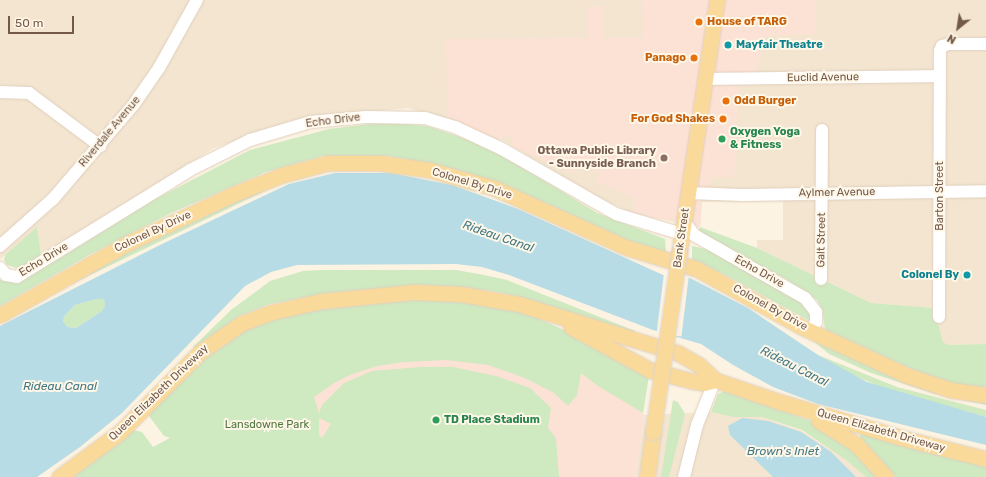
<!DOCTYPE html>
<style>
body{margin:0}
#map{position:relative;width:986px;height:477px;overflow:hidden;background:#fcf3e2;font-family:Rubik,sans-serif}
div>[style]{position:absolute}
.residential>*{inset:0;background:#f3e5d0}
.commercial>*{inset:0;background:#fce2d5}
.green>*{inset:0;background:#cfe9c1}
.water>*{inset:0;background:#b7dce5}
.pier>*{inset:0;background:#fcf3e2;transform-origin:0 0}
.roads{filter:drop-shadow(0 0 1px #e0cfbe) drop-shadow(0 0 1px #e0cfbe)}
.minor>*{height:12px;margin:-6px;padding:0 6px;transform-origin:6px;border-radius:6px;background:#fff}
.major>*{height:15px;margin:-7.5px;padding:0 7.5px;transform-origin:7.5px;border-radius:7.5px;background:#fada9b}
.bridges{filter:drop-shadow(0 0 1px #dbd4d0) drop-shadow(0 0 1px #dbd4d0)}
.major-bridge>*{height:15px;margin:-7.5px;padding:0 7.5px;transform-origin:7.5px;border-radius:7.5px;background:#fada9b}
.dots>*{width:11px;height:11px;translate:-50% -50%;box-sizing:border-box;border:2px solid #fff7e8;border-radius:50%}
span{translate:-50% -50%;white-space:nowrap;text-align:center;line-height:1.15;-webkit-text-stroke:4px #fff7e8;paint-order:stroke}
.food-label{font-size:11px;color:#c56008;font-weight:700}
.left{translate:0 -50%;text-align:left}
.right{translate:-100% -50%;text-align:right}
.culture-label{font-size:11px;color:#0d838f;font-weight:700}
.street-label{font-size:11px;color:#735949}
.leisure-label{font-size:11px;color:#27864d;font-weight:700}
.education-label{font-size:11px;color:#785e54;font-weight:700}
.park-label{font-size:11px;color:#4f7841}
.water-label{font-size:12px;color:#437986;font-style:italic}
.north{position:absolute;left:938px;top:8px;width:40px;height:40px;-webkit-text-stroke:3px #fff7e8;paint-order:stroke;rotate:210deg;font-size:11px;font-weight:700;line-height:16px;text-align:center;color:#735949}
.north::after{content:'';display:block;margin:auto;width:14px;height:18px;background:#735949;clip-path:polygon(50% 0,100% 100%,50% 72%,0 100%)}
.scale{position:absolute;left:8px;top:16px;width:66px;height:18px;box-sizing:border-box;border:2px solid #735949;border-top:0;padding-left:5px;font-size:12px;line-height:14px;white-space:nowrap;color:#735949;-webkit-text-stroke:3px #fff7e8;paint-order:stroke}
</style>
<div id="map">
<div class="residential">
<i style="clip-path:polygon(0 0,986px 0,986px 344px,948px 345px,943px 342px,934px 308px,871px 303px,757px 248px,757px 240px,783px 240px,783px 201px,702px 202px,700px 227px,632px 213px,600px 198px,492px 134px,408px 108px,303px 118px,214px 148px,41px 255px,37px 228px,0 259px)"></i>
<i style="clip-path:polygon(711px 412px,733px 417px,762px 417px,802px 431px,846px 460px,866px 477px,635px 477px,645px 415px)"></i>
</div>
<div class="commercial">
<i style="clip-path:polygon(642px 0,815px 0,815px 34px,764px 36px,755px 84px,739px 85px,734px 177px,711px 178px,702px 202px,700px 227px,632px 213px,635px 198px,595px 181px,599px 173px,578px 162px,572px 174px,511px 146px,513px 140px,509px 138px,504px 136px,499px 140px,447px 119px,446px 39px,588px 38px,587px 6px,603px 6px,603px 38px,643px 38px)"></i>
<i style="clip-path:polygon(511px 328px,603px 384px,645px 415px,635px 477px,309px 477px,310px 346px)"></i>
</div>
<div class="green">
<i style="clip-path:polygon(386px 122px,427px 126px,475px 142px,522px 167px,597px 213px,665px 239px,666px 252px,633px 244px,442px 167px,390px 156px,323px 156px,266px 172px,171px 213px,91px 254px,0 306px,0 280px,19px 283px,136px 209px,250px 150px,329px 129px)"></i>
<i style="clip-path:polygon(265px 189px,265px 191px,32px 303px,92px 269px,196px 217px)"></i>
<i style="clip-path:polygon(37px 227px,41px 255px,20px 269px,7px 265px,4px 260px,5px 255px)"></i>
<i style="clip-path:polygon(700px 227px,757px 248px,871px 303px,934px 308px,943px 342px,948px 345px,986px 344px,986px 389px,953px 384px,920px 373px,828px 331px,825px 329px,822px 309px,817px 300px,784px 278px,746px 260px,699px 231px)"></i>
<i style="clip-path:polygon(692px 246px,711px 250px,790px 291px,810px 311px,810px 321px,725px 275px,692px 260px)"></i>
<i style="clip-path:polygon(322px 270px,456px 270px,484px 275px,507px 280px,635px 331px,634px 333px,578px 317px,524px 298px,493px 291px,419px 285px,329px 293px,270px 304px,239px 316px,195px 349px,193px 347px,231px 310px,270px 281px,303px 271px)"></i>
<i style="clip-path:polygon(96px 299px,104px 299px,105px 306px,102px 311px,76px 328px,67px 327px,63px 321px,65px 315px,75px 305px)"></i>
<i style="clip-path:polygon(evenodd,430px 299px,489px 304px,529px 314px,573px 334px,649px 376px,643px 413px,598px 386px,581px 373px,577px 395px,568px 406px,554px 393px,525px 378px,488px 365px,446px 360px,404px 362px,377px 366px,350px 375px,334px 383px,314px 397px,319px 413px,322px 405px,344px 383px,372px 371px,420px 367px,453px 367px,496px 376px,530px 388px,551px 408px,548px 428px,556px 438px,559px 477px,70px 477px,133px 430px,142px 432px,153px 447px,170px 438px,164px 436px,149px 416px,149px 413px,190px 368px,235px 334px,262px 321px,334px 305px,430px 299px,319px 418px,331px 424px,322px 438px,319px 435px,319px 418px)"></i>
<i style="clip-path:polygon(806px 335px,986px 401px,986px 405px,935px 394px,871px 373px,829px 354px)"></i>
<i style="clip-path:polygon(818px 355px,897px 387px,986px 410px,986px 417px,890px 391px,846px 372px)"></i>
<i style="clip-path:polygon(725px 391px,817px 423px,838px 436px,880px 477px,866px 477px,846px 460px,802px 430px,762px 417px,733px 417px,711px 412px,718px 394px)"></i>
<i style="clip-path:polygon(673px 400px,678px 402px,685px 414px,669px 477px,661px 477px)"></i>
<i style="clip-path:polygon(861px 433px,986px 463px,986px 477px,891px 477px,859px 440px)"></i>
</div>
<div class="water">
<i style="clip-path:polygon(evenodd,335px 173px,391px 173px,452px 185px,518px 209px,663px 275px,690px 278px,748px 308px,818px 355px,867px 382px,986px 417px,986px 445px,818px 404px,773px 387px,733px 365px,701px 344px,653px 330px,509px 275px,482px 267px,456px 264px,297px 265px,271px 272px,245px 286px,122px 413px,80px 447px,37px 477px,0 477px,0 326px,160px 245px,289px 184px,335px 173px,96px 299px,104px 299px,105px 306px,102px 311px,76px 328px,67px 327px,63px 321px,65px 315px,75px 305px,96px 299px)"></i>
<i style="clip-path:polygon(742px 418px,768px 421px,801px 432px,831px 452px,856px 477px,773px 477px,730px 435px,728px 426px)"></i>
</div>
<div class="pier">
<i style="left:664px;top:273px;width:25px;height:61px;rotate:7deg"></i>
</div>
<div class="roads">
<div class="minor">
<i style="left:706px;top:79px;width:234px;rotate:-0.7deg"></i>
<i style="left:0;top:92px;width:29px;rotate:2deg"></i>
<i style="left:29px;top:93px;width:89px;rotate:36.7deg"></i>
<i style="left:689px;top:193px;width:53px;rotate:2.2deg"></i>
<i style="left:742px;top:195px;width:244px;rotate:-0.9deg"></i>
<i style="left:684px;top:221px;width:17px;rotate:54deg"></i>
<i style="left:694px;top:235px;width:128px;rotate:29.6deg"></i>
<i style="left:805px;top:298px;width:18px;rotate:52deg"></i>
<i style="left:816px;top:312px;width:10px;rotate:90deg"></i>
<i style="left:816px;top:322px;width:11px;rotate:117deg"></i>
<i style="left:0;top:246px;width:71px;rotate:-41.6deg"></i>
<i style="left:53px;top:199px;width:125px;rotate:-49.5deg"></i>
<i style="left:134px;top:104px;width:44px;rotate:-55.2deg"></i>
<i style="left:159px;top:68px;width:78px;rotate:-60.8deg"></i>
<i style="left:0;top:268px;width:9px;rotate:49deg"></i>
<i style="left:6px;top:275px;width:11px;rotate:10deg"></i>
<i style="left:17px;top:277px;width:203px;rotate:-31.7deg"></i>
<i style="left:190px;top:170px;width:67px;rotate:-26.6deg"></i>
<i style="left:250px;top:140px;width:63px;rotate:-16.7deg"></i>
<i style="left:310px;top:122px;width:56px;rotate:-5.1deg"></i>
<i style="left:366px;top:117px;width:59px;rotate:1deg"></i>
<i style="left:425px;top:118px;width:31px;rotate:17deg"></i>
<i style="left:455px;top:127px;width:52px;rotate:25.1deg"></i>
<i style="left:502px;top:149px;width:131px;rotate:29.7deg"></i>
<i style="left:616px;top:214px;width:69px;rotate:16.9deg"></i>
<i style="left:821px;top:279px;width:149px;rotate:-89.6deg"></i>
<i style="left:939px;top:317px;width:266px;rotate:-89.8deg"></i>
<i style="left:940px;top:51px;width:5px;rotate:-68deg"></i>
<i style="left:942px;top:46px;width:7px;rotate:-16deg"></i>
<i style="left:949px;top:44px;width:37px"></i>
<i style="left:684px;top:477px;width:54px;rotate:-76deg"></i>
<i style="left:697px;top:425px;width:48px;rotate:-68.2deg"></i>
</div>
<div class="major">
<i style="left:679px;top:254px;width:257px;rotate:-81.5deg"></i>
<i style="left:0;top:315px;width:145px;rotate:-29.4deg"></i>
<i style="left:126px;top:244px;width:121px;rotate:-24.9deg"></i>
<i style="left:236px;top:193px;width:49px;rotate:-21.4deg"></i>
<i style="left:282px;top:175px;width:47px;rotate:-14.9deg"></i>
<i style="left:327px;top:163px;width:53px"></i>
<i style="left:380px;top:163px;width:50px;rotate:8deg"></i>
<i style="left:430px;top:170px;width:66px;rotate:15.7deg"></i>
<i style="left:494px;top:188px;width:144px;rotate:24.2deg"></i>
<i style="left:625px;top:247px;width:75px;rotate:17deg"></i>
<i style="left:697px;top:269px;width:122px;rotate:28.9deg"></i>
<i style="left:804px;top:328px;width:112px;rotate:24.7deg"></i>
<i style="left:906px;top:375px;width:47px;rotate:18.4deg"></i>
<i style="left:951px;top:390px;width:35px;rotate:8deg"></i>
<i style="left:571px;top:327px;width:90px;rotate:28.6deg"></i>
<i style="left:650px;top:370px;width:43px;rotate:14.7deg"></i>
<i style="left:692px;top:381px;width:12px;rotate:9deg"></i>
<i style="left:704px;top:383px;width:11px;rotate:-15deg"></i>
<i style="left:819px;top:421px;width:44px;rotate:31.9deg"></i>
<i style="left:856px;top:444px;width:45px;rotate:47.7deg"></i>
<i style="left:59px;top:477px;width:76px;rotate:-36.4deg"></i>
<i style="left:120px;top:432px;width:113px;rotate:-45deg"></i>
<i style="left:200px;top:352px;width:51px;rotate:-34.6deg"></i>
<i style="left:242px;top:323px;width:32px;rotate:-20deg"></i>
<i style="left:272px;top:312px;width:51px;rotate:-12.4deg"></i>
<i style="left:322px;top:301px;width:91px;rotate:-5.6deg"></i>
<i style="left:413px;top:292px;width:48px;rotate:2.4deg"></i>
<i style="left:461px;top:294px;width:59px;rotate:9.8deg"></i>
<i style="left:519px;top:304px;width:166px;rotate:17.1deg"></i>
<i style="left:678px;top:353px;width:24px;rotate:30deg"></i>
<i style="left:699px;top:365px;width:22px;rotate:43deg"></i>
<i style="left:715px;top:380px;width:65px;rotate:18.7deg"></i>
<i style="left:777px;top:401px;width:130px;rotate:16.5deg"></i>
<i style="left:902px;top:438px;width:87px;rotate:14deg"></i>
<i style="left:647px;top:477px;width:45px;rotate:-82.4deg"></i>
</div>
</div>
<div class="bridges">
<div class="major-bridge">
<i style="left:653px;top:432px;width:180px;rotate:-81.7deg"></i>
</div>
</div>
<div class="dots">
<i style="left:699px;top:22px;background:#e8710a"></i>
<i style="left:728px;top:45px;background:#0f9aa8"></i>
<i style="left:694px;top:58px;background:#e8710a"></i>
<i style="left:726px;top:101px;background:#e8710a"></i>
<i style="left:723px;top:119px;background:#e8710a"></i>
<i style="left:722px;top:139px;background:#2e9e5b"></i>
<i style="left:664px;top:158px;background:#8d6e63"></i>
<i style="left:967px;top:275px;background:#0f9aa8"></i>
<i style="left:436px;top:420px;background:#2e9e5b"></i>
</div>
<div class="food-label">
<span class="left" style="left:707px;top:22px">House of TARG</span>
<span class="right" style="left:686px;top:58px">Panago</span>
<span class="left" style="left:734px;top:101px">Odd Burger</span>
<span class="right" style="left:715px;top:119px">For God Shakes</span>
</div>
<div class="culture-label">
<span class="left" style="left:736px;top:45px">Mayfair Theatre</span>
<span class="right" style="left:959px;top:275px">Colonel By</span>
</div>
<div class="street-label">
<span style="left:823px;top:78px;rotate:-1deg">Euclid Avenue</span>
<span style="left:333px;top:121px;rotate:-7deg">Echo Drive</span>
<span style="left:110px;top:132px;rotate:-50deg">Riverdale Avenue</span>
<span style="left:472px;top:184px;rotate:17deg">Colonel By Drive</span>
<span style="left:837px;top:193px;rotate:-1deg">Aylmer Avenue</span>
<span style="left:940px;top:196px;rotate:-90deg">Barton Street</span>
<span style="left:153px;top:232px;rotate:-25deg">Colonel By Drive</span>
<span style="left:682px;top:238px;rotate:-82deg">Bank Street</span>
<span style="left:822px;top:240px;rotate:-89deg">Galt Street</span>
<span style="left:44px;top:260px;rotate:-31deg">Echo Drive</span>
<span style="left:759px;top:272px;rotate:29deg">Echo Drive</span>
<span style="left:770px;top:308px;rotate:29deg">Colonel By Drive</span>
<span style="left:159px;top:393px;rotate:-44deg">Queen Elizabeth Driveway</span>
<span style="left:881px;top:431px;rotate:16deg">Queen Elizabeth Driveway</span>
</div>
<div class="leisure-label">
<span class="left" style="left:730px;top:139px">Oxygen Yoga<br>&amp; Fitness</span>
<span class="left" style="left:444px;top:420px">TD Place Stadium</span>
</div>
<div class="education-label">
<span class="right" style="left:656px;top:158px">Ottawa Public Library<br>- Sunnyside Branch</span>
</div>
<div class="park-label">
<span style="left:267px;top:425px">Lansdowne Park</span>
</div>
<div class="water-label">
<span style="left:498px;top:237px;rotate:19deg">Rideau Canal</span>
<span style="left:794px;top:367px;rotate:27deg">Rideau Canal</span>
<span style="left:60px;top:387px">Rideau Canal</span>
<span style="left:783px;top:452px">Brown's Inlet</span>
</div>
<div class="north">N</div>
<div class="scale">50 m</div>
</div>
